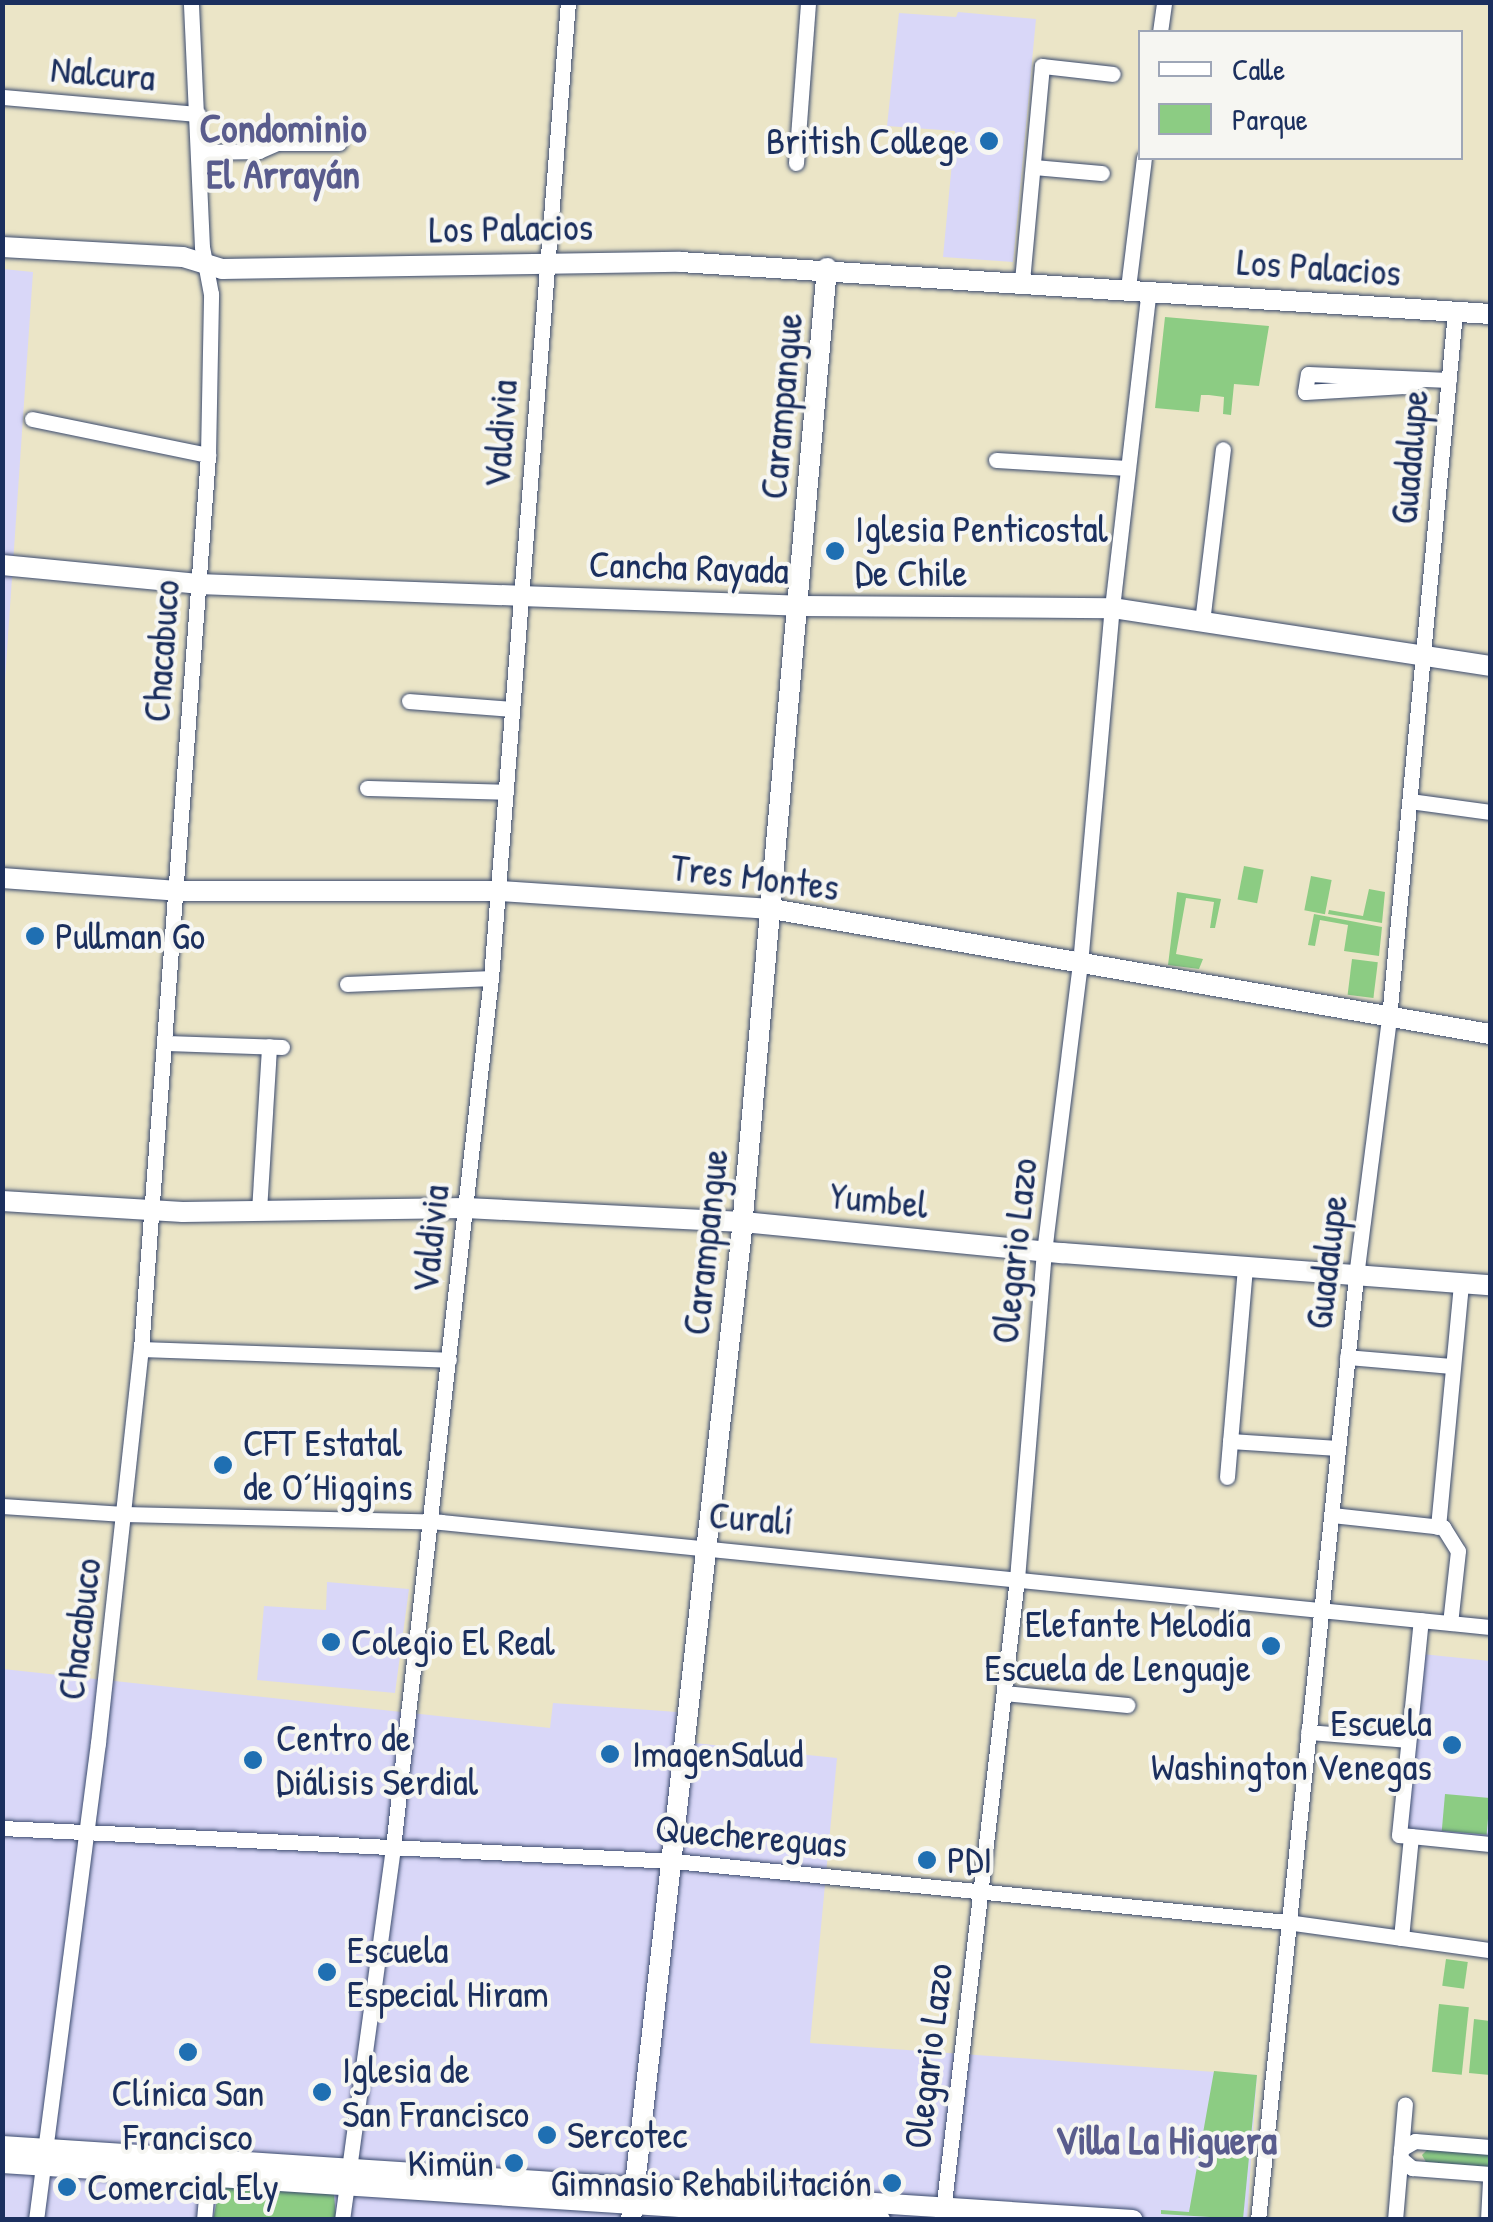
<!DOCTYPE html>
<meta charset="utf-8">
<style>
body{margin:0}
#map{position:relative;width:1493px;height:2222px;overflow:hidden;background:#ebe5c7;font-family:"Patrick Hand",sans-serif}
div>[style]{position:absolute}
.built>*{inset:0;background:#d9d7f8}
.green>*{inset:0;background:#8ccc83;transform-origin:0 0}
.roads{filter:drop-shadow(0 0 2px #3a4a6e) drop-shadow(0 0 2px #3a4a6e)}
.street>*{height:15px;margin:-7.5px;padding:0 7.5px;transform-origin:7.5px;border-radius:7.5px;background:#fff}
.secondary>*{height:20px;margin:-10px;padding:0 10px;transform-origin:10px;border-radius:10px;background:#fff}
.dots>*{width:28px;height:28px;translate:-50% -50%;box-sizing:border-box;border:5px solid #f6f6f2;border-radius:50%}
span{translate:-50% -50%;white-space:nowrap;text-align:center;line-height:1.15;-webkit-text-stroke:8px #f6f6f2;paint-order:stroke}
.street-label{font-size:38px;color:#1b2f5e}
.poi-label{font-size:38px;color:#1b2f5e}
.right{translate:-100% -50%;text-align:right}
.left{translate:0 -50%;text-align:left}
.neighbourhood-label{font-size:40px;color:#595c8d;font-weight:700}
.frame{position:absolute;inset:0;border:5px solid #1b2f5e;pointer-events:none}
.legend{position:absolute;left:1138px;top:30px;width:325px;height:130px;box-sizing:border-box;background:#f6f6f2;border:2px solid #9ea6b7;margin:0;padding:12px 18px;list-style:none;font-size:30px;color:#1b2f5e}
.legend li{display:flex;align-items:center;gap:20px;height:50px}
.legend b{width:50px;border:2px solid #9ea6b7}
</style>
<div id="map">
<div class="built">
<i style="clip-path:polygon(958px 12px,1036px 19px,1013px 262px,943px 257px,955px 131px,887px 126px,899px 13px,956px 17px)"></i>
<i style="clip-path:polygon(3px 269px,33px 272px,3px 709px)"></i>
<i style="clip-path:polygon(327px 1582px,409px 1589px,395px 1693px,257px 1680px,264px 1606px,326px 1610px)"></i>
<i style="clip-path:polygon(1422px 1654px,1490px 1661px,1490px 1838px,1405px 1829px)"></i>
<i style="clip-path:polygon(3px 1669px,550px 1728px,553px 1703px,677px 1712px,675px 1741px,837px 1758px,810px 2043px,1257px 2075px,1247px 2219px,3px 2220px)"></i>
</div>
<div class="green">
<i style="clip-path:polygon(1165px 317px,1269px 326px,1259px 386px,1234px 384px,1231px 415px,1223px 414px,1224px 397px,1209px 395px,1201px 395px,1199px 412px,1155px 408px)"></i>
<i style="left:1244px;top:866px;width:20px;height:34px;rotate:11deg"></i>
<i style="left:1311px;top:876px;width:21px;height:35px;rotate:11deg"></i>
<i style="clip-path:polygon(1369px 889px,1385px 892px,1382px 923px,1328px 914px,1329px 910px,1363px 916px)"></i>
<i style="clip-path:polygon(1177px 892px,1221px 899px,1215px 928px,1210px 928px,1214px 902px,1186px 898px,1176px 954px,1203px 959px,1199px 969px,1168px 965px)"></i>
<i style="clip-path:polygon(1314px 914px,1382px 927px,1379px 956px,1344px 951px,1348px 925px,1320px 920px,1315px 946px,1308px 945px)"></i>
<i style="left:1352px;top:959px;width:26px;height:36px;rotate:7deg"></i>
<i style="left:1445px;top:1794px;width:45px;height:37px;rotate:5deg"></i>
<i style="left:1446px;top:1959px;width:22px;height:27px;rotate:8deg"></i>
<i style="left:1439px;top:2004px;width:30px;height:68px;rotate:6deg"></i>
<i style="clip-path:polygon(1474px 2019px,1490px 2021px,1490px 2075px,1469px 2073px)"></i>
<i style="clip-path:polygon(1214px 2071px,1257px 2075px,1243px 2219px,1161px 2214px,1161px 2210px,1189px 2212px)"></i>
<i style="clip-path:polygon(1427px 2150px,1490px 2154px,1490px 2167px,1426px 2162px,1422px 2155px)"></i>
<i style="clip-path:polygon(220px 2185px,334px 2193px,336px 2219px,213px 2220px)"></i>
</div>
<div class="roads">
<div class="street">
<i style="left:1160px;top:32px;width:30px;rotate:-82deg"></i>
<i style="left:2px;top:97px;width:197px;rotate:5deg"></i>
<i style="left:200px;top:152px;width:59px;rotate:-1deg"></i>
<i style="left:259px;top:151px;width:20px;rotate:-24deg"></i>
<i style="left:277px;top:143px;width:62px"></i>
<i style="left:796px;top:163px;width:161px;rotate:-85.7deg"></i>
<i style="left:1033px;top:167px;width:69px;rotate:5deg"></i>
<i style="left:1022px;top:281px;width:216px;rotate:-84.7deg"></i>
<i style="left:1042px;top:66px;width:71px;rotate:6.4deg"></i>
<i style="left:1128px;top:288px;width:131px;rotate:-83deg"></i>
<i style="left:1418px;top:381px;width:15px;rotate:160deg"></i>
<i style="left:1404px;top:386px;width:99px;rotate:176.5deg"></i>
<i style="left:1305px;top:392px;width:18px;rotate:-81deg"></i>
<i style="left:1308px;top:374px;width:141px;rotate:2.4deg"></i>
<i style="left:32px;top:419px;width:180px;rotate:11.6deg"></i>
<i style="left:996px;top:460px;width:132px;rotate:3.5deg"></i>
<i style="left:1202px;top:622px;width:174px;rotate:-83.1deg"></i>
<i style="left:409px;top:701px;width:103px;rotate:4.4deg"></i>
<i style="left:367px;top:788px;width:139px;rotate:1.6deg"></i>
<i style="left:1410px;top:801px;width:81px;rotate:7.8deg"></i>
<i style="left:347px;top:984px;width:144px;rotate:-2.4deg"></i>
<i style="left:167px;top:1043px;width:115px;rotate:2deg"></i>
<i style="left:259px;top:1211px;width:165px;rotate:-86.5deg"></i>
<i style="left:141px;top:1349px;width:308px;rotate:2deg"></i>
<i style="left:1347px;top:1357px;width:106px;rotate:4.9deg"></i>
<i style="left:1230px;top:1441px;width:108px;rotate:3.7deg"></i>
<i style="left:1227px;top:1477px;width:210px;rotate:-85.1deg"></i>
<i style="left:2px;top:1506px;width:122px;rotate:3.8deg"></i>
<i style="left:124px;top:1514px;width:317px;rotate:1.4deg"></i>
<i style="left:441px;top:1522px;width:1054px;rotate:5.72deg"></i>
<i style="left:1332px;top:1515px;width:112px;rotate:6.2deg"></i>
<i style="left:1443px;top:1527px;width:28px;rotate:58deg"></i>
<i style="left:1458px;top:1551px;width:72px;rotate:96.3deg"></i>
<i style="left:1438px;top:1527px;width:245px;rotate:-84.6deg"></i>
<i style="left:1004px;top:1693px;width:124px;rotate:5.6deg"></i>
<i style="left:1308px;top:1732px;width:100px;rotate:4.6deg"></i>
<i style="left:2px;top:1828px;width:673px;rotate:2.81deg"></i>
<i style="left:674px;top:1861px;width:616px;rotate:5.68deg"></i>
<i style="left:1287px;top:1922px;width:205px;rotate:7.9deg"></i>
<i style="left:1411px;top:1836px;width:79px;rotate:5.8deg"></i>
<i style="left:1401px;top:1938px;width:102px;rotate:-84.4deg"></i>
<i style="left:1411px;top:1836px;width:12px;rotate:-175deg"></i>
<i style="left:1399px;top:1835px;width:216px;rotate:-84.2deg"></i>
<i style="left:1401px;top:2149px;width:16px;rotate:-30deg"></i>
<i style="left:1415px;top:2141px;width:75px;rotate:4.6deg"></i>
<i style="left:1400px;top:2158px;width:16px;rotate:40deg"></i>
<i style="left:1412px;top:2168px;width:78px;rotate:4.4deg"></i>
<i style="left:36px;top:2220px;width:481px;rotate:-82.6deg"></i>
<i style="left:98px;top:1743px;width:396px;rotate:-83.8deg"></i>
<i style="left:141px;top:1349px;width:897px;rotate:-85.71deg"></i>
<i style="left:208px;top:455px;width:161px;rotate:-88.9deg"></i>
<i style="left:211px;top:294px;width:48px;rotate:-100.8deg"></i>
<i style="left:202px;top:247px;width:245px;rotate:-92.6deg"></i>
<i style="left:204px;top:2220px;width:45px;rotate:-84.9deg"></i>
<i style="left:342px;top:2220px;width:376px;rotate:-82.2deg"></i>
<i style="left:393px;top:1847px;width:875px;rotate:-83.57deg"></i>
<i style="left:491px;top:978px;width:979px;rotate:-85.49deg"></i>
<i style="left:942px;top:2220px;width:645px;rotate:-83.33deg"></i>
<i style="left:1017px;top:1579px;width:328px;rotate:-85.3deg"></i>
<i style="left:1044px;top:1252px;width:290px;rotate:-82.9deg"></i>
<i style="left:1080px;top:964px;width:357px;rotate:-84.9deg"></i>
<i style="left:1112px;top:608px;width:320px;rotate:-83.4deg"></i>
<i style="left:1258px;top:2220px;width:949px;rotate:-84.07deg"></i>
<i style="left:1356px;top:1276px;width:260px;rotate:-82.7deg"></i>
<i style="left:1389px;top:1018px;width:709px;rotate:-84.66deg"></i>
<i style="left:1395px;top:2220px;width:116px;rotate:-85.1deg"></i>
<i style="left:1488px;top:2220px;width:40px;rotate:-87.1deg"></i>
</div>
<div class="secondary">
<i style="left:2px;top:247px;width:181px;rotate:3.2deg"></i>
<i style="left:183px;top:257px;width:41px;rotate:17.1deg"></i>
<i style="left:222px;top:269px;width:458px;rotate:-0.9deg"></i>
<i style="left:680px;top:262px;width:812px;rotate:3.67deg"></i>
<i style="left:2px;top:565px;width:197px;rotate:5.5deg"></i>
<i style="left:198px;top:584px;width:322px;rotate:2.1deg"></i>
<i style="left:520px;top:596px;width:280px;rotate:2deg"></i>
<i style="left:800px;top:606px;width:312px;rotate:0.4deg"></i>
<i style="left:1112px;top:608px;width:382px;rotate:8.7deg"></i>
<i style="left:2px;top:878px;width:176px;rotate:4.2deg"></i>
<i style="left:178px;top:891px;width:321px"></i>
<i style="left:499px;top:891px;width:274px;rotate:3.8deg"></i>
<i style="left:772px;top:909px;width:729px;rotate:9.88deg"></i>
<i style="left:2px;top:1201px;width:181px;rotate:3.5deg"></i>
<i style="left:183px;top:1212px;width:283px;rotate:-0.8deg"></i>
<i style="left:466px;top:1208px;width:277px;rotate:2.9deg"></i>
<i style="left:743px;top:1222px;width:321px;rotate:5.6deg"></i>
<i style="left:1062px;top:1253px;width:429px;rotate:4.3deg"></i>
<i style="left:2px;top:2146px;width:1133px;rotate:3.74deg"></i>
<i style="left:2px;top:2163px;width:880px;rotate:3.71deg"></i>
<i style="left:631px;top:2220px;width:987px;rotate:-83.6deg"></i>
<i style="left:741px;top:1239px;width:975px;rotate:-84.94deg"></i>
</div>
</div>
<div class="dots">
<i style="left:989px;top:141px;background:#1f6fb2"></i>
<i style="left:835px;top:551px;background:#1f6fb2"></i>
<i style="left:35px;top:936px;background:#1f6fb2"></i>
<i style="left:223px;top:1465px;background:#1f6fb2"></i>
<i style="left:331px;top:1642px;background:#1f6fb2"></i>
<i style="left:1271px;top:1646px;background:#1f6fb2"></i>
<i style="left:1452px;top:1745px;background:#1f6fb2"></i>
<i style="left:610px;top:1754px;background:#1f6fb2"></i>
<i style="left:253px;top:1760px;background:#1f6fb2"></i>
<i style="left:927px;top:1860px;background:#1f6fb2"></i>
<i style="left:327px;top:1972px;background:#1f6fb2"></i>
<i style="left:188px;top:2052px;background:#1f6fb2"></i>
<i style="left:322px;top:2092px;background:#1f6fb2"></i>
<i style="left:547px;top:2135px;background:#1f6fb2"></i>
<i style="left:514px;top:2163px;background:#1f6fb2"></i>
<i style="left:892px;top:2183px;background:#1f6fb2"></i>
<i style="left:67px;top:2187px;background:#1f6fb2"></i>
</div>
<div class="street-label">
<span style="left:103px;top:73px;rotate:5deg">Nalcura</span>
<span style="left:511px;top:228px;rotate:-1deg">Los Palacios</span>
<span style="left:1319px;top:267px;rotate:4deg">Los Palacios</span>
<span style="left:781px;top:406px;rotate:-85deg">Carampangue</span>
<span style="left:500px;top:434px;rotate:-86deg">Valdivia</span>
<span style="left:1409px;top:457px;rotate:-85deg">Guadalupe</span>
<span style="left:689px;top:567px;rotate:2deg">Cancha Rayada</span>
<span style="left:161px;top:651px;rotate:-86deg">Chacabuco</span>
<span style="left:755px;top:877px;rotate:7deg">Tres Montes</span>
<span style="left:879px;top:1200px;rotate:6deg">Yumbel</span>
<span style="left:430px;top:1239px;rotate:-84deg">Valdivia</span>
<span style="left:705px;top:1242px;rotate:-84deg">Carampangue</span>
<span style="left:1014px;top:1251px;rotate:-84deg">Olegario Lazo</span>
<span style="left:1326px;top:1262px;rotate:-83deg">Guadalupe</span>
<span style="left:751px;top:1518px;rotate:5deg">Curalí</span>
<span style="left:79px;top:1629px;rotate:-83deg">Chacabuco</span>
<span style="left:751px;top:1836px;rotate:5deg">Quechereguas</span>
<span style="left:928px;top:2056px;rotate:-83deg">Olegario Lazo</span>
</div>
<div class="poi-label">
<span class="right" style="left:969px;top:141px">British College</span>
<span class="left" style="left:855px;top:551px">Iglesia Penticostal<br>De Chile</span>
<span class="left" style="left:55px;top:936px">Pullman Go</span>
<span class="left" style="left:243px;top:1465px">CFT Estatal<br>de O´Higgins</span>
<span class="right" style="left:1251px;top:1646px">Elefante Melodía<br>Escuela de Lenguaje</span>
<span class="left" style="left:351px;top:1642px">Colegio El Real</span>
<span class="right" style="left:1432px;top:1745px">Escuela<br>Washington Venegas</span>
<span class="left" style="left:276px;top:1760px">Centro de<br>Diálisis Serdial</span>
<span class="left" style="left:632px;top:1754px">ImagenSalud</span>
<span class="left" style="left:947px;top:1860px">PDI</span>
<span class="left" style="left:347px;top:1972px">Escuela<br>Especial Hiram</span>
<span class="left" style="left:342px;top:2092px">Iglesia de<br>San Francisco</span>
<span style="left:188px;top:2115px">Clínica San<br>Francisco</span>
<span class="left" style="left:567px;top:2135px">Sercotec</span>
<span class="right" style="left:494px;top:2163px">Kimün</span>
<span class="right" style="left:872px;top:2183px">Gimnasio Rehabilitación</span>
<span class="left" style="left:87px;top:2187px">Comercial Ely</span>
</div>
<div class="neighbourhood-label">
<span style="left:283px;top:150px">Condominio<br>El Arrayán</span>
<span style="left:1166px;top:2139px">Villa La Higuera</span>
</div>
<div class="frame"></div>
<ul class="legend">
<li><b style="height:12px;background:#fff"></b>Calle</li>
<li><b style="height:28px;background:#8ccc83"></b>Parque</li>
</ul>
</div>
